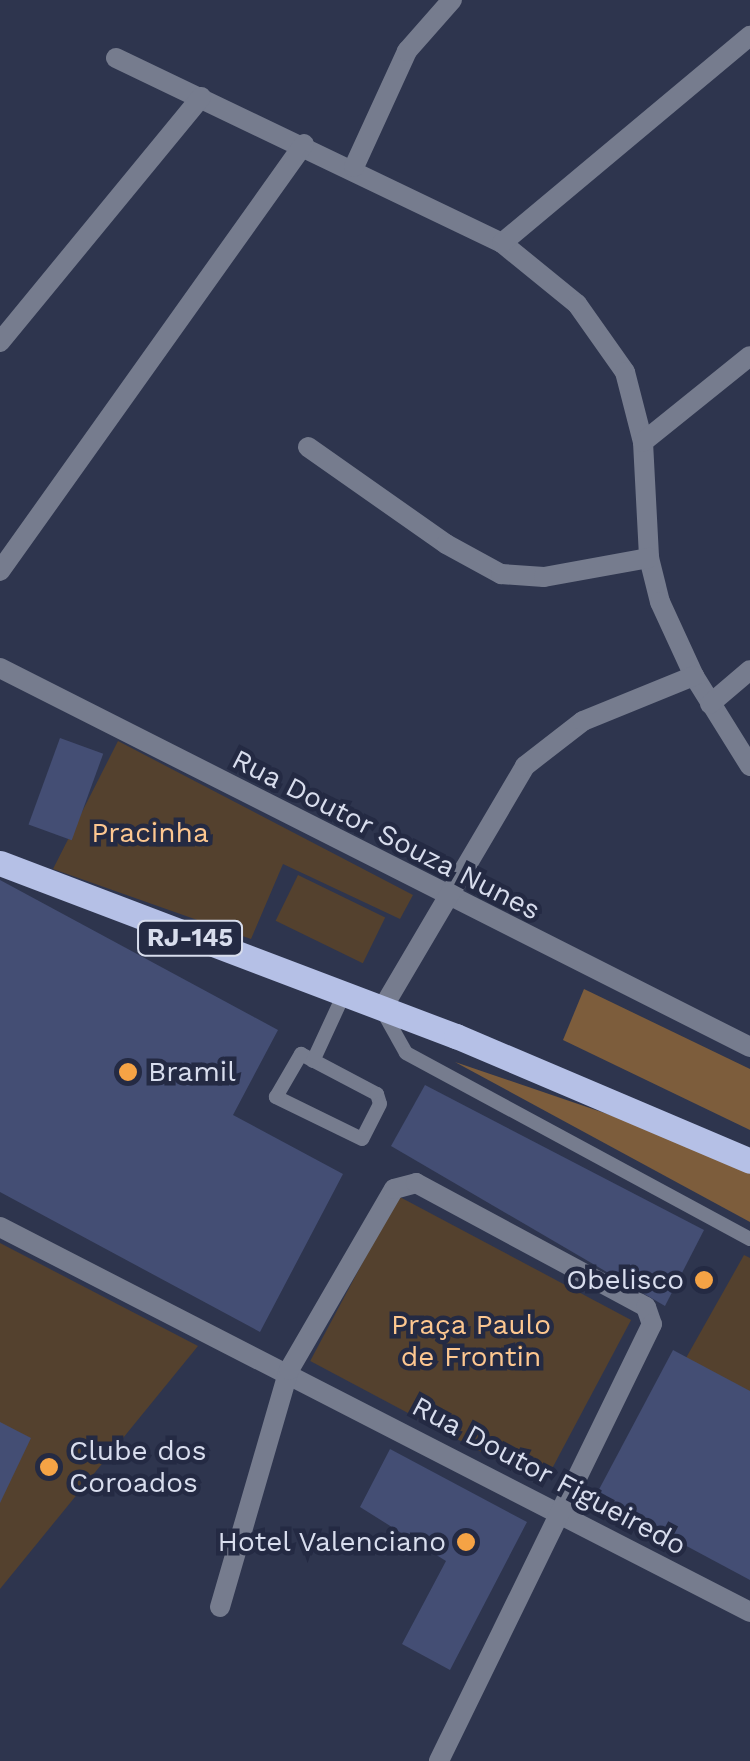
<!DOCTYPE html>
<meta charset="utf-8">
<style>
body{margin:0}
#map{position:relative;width:750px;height:1761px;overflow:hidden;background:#2e354e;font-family:"Work Sans",sans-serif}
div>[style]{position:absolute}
.green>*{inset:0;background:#54412e;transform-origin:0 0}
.forest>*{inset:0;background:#7d5d3c}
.building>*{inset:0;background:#444e74;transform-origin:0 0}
.lane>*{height:14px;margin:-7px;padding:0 7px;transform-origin:7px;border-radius:7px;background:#767c8e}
.street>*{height:20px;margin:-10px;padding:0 10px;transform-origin:10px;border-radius:10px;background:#767c8e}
.primary>*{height:25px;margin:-12.5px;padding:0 12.5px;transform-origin:12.5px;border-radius:12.5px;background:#b5c0e6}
.dots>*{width:28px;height:28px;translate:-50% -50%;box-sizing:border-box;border:5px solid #242a43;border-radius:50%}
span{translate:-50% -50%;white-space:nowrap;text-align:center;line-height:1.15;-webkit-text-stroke:9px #242a43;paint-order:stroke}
.shield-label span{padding:2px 8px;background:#242a43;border:2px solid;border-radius:8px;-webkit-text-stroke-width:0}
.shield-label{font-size:25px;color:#d8dded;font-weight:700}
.park-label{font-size:28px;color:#fdc790}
.street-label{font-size:28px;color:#d8dded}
.poi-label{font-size:28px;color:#d8dded}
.left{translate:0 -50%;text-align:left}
.right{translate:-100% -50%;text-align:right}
</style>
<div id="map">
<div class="green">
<i style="clip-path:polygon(118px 741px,413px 895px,400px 919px,283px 864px,251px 939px,53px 869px)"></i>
<i style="left:298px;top:875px;width:97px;height:51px;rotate:26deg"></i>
<i style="left:398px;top:1196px;width:264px;height:187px;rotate:28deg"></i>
<i style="clip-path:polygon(0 1243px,198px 1346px,0 1589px)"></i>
<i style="clip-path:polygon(744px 1255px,750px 1258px,750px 1392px,686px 1358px)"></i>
</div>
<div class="forest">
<i style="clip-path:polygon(584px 989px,750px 1069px,750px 1130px,563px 1040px)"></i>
<i style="clip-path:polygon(455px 1062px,663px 1133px,750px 1171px,750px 1222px)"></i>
</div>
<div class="building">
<i style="left:60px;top:738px;width:46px;height:92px;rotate:20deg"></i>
<i style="clip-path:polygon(0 880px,278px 1030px,233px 1115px,343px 1174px,260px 1332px,0 1192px)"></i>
<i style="clip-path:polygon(425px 1085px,704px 1230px,665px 1306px,391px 1146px)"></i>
<i style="clip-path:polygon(673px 1350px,750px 1391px,750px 1580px,595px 1497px)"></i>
<i style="clip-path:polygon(0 1422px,31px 1438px,0 1503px)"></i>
<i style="clip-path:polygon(390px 1449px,527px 1522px,450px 1670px,402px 1644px,446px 1561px,360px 1507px)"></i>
</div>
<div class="lane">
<i style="left:382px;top:1010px;width:49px;rotate:60.8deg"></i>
<i style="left:406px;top:1053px;width:391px;rotate:28.4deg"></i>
<i style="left:301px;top:1054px;width:86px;rotate:27.8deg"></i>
<i style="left:377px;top:1094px;width:10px;rotate:73deg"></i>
<i style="left:380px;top:1104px;width:39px;rotate:117deg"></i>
<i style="left:362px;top:1139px;width:96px;rotate:-154deg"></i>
<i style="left:276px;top:1097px;width:50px;rotate:-59.8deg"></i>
<i style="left:313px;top:1061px;width:72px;rotate:-65.2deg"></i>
</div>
<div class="street">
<i style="left:116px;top:58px;width:428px;rotate:25.6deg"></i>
<i style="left:502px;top:243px;width:97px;rotate:39.1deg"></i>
<i style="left:577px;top:304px;width:83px;rotate:54.8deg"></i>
<i style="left:625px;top:372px;width:72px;rotate:75.6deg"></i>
<i style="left:643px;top:442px;width:116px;rotate:87deg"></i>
<i style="left:649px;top:558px;width:45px;rotate:76deg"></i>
<i style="left:660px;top:602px;width:81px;rotate:65.3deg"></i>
<i style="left:694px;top:676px;width:106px;rotate:58.1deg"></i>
<i style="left:354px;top:167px;width:128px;rotate:-65.4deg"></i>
<i style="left:407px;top:51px;width:68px;rotate:-48.6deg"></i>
<i style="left:502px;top:243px;width:323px;rotate:-39.9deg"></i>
<i style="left:0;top:342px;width:317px;rotate:-50.6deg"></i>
<i style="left:643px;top:442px;width:137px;rotate:-38.8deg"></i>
<i style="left:308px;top:447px;width:169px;rotate:35.1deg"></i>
<i style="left:446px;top:544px;width:63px;rotate:28.6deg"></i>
<i style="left:501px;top:574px;width:43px;rotate:4deg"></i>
<i style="left:544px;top:577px;width:107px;rotate:-10.3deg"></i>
<i style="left:0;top:571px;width:524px;rotate:-54.55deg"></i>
<i style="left:0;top:668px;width:840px;rotate:26.81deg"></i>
<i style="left:710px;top:704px;width:52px;rotate:-40.4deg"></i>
<i style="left:382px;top:1009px;width:282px;rotate:-59.5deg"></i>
<i style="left:525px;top:766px;width:73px;rotate:-37.8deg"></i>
<i style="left:583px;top:721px;width:120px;rotate:-22.1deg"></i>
<i style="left:0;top:1227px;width:843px;rotate:27.17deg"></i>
<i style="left:220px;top:1607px;width:247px;rotate:-73.8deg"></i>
<i style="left:289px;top:1370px;width:209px;rotate:-59.9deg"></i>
<i style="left:394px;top:1189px;width:23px;rotate:-15deg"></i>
<i style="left:416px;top:1183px;width:261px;rotate:28.3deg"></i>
<i style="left:646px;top:1307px;width:18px;rotate:71deg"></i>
<i style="left:652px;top:1324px;width:486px;rotate:116deg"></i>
</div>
<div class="primary">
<i style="left:0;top:863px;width:488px;rotate:20.8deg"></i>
<i style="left:456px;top:1036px;width:319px;rotate:23deg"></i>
</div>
<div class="dots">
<i style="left:128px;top:1072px;background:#f5a345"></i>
<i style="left:704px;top:1280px;background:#f5a345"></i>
<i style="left:49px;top:1467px;background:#f5a345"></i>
<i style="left:466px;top:1542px;background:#f5a345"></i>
</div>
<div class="shield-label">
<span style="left:190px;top:938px">RJ-145</span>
</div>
<div class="park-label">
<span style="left:150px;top:833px">Pracinha</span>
<span style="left:471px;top:1341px">Praça Paulo<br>de Frontin</span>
</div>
<div class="street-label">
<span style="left:386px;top:835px;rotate:27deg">Rua Doutor Souza Nunes</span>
<span style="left:549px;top:1476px;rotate:28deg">Rua Doutor Figueiredo</span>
</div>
<div class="poi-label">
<span class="left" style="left:148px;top:1072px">Bramil</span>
<span class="right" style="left:684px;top:1280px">Obelisco</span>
<span class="left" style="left:69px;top:1467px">Clube dos<br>Coroados</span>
<span class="right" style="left:446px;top:1542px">Hotel Valenciano</span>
</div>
</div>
